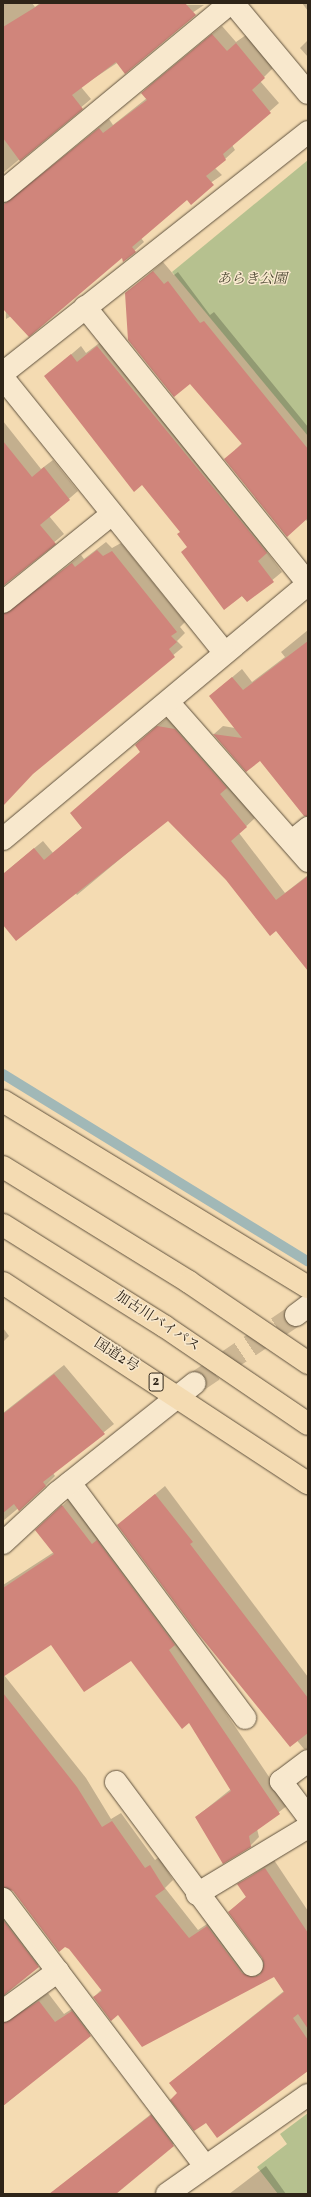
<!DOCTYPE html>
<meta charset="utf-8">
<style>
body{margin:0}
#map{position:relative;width:311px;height:2197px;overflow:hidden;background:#f4dbb2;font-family:Vollkorn,"Noto Serif JP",serif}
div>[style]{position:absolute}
.green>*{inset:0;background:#b6c18f}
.shadow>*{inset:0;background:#0003}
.stream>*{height:10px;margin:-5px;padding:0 5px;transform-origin:5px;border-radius:5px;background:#a1b8b7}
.building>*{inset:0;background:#d0857b}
.street-tunnel>*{height:22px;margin-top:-11px;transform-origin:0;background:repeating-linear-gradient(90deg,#ccb693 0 22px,transparent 0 33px)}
.roads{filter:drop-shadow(0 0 1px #60523e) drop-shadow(0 0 1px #60523e)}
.street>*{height:22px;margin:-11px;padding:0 11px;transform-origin:11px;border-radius:11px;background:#f8e8cd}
.secondary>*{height:22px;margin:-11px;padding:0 11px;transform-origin:11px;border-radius:11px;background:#f8e8cd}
.highway>*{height:22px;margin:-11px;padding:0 11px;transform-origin:11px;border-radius:11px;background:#f4dbb2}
span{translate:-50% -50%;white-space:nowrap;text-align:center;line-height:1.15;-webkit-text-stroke:3px #f8e8cd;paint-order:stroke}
.shield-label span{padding:1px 3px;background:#f8e8cd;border:1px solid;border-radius:3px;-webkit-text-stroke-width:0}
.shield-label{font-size:13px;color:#2e2418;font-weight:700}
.park-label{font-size:14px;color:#504b36;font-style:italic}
.street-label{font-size:14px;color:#2e2418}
.frame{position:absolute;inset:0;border:4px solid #2e2418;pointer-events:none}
</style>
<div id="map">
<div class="green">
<i style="clip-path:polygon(308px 160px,308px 436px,172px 272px)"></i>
<i style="clip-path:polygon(308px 2113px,308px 2194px,278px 2194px,257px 2167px,287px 2144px,280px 2134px)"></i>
</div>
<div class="shadow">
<i style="clip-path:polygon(3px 3px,32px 3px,35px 7px,40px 3px,204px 5px,81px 87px,91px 99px,3px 173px)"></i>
<i style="clip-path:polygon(302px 3px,308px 3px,308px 11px)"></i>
<i style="clip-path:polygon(222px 26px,236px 42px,246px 35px,273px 68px,260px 81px,279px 103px,232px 145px,235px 150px,215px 168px,222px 175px,187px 199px,141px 238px,144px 242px,124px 260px,123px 255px,6px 319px,3px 190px,8px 194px,21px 192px,109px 119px,113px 125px,147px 98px,142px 93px,151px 84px)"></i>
<i style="clip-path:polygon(308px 40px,308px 57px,300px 48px)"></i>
<i style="clip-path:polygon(163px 262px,174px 275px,178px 272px,210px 315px,214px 312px,308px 427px,308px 522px,235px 450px,242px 443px,126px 293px)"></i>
<i style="clip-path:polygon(106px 338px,276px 543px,267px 552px,282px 572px,247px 601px,188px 547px,181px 531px,142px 484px,46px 376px,81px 346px,86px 353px)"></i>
<i style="clip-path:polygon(3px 421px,41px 469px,53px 460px,78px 491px,49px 516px,64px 534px,3px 585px)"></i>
<i style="clip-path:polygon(106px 542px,112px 548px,121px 543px,185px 622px,180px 627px,185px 633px,177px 641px,183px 647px,35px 770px,3px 805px,3px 602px,20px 604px,81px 555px,84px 559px)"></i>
<i style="clip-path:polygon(308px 630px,308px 806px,260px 760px,214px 734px,223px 726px,235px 728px,210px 696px,242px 669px,252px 682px,285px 657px,281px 652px)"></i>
<i style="clip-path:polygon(167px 718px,184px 721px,255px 818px,239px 833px,285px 893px,308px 875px,308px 970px,276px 930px,168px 819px,77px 895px,75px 892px,3px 923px,3px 874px,43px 841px,53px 853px,83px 827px,141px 751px,136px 745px)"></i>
<i style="clip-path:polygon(3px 1328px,9px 1336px,3px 1342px)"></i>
<i style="clip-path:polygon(64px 1365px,114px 1424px,53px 1473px,55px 1476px,46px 1485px,3px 1521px,3px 1413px)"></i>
<i style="clip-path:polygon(165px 1486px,308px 1677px,308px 1749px,304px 1749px,118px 1525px)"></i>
<i style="clip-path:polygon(71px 1498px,178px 1642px,288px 1805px,257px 1829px,259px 1837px,250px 1846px,196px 1817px,231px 1789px,190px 1722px,132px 1660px,52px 1643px,4px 1675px,86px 1778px,111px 1819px,121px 1813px,155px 1860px,159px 1857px,173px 1880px,165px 1888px,198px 1930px,216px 1918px,251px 1964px,262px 1969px,263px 1957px,229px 1912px,247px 1896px,239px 1884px,274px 1860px,308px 1911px,308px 2069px,206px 2122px,170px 2083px,284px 1991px,274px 1976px,119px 2013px,94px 1997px,102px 1989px,70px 1948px,13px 1890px,3px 1887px,3px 1585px,54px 1552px,45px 1522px)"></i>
<i style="clip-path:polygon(3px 1899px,47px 1957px,3px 1994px)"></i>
<i style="clip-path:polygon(48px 1993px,64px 2014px,81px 2003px,99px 2026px,3px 2106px,3px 2010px,14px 2015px)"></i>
<i style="clip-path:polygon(160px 2107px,183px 2136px,115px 2194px,50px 2194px)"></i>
<i style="clip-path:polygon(266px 2166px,286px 2194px,229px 2194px)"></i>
</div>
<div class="stream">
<i style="left:3px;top:1074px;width:358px;rotate:31.6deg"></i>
</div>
<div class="building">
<i style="clip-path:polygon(42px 3px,185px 3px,196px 15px,125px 74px,116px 62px,72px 95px,83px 109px,20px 161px,3px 138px,3px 27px)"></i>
<i style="clip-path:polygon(212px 34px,227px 51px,236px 43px,265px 78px,252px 90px,271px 113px,223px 154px,226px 160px,206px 176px,214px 185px,191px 205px,187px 200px,132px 247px,136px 252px,123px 262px,122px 258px,29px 337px,3px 309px,3px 205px,99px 128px,103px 133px,147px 100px,141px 93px)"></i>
<i style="clip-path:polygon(153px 271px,164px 284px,168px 281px,200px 323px,204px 321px,308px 449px,308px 518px,287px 537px,224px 459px,242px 444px,190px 384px,174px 397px,128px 340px,125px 293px)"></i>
<i style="clip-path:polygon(97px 346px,267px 553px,258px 561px,274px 582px,247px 602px,242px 596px,224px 610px,181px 552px,187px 547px,177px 534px,180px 532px,142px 485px,134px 492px,44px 376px,71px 354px,77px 362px)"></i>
<i style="clip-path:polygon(3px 441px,32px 477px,44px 467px,70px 500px,40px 525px,56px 544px,3px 586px)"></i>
<i style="clip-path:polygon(97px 550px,103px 556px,112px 551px,177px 632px,171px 636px,177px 642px,169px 649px,175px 657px,33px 774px,3px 806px,3px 614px,72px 563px,75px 567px)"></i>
<i style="clip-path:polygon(308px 641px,308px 816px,304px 816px,260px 761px,246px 772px,213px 734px,242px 738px,209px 696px,232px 677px,243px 690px)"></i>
<i style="clip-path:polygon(157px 726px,175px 729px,227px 788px,220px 794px,247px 827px,231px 841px,276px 900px,308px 876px,308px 971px,276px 931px,270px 936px,226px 880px,168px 821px,16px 941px,3px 925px,3px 874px,34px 848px,44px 860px,82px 828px,70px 813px,140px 752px,135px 745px)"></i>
<i style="clip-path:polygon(54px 1374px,105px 1434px,43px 1482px,46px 1486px,19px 1511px,14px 1504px,3px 1513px,3px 1414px)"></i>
<i style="clip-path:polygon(155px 1494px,193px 1542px,190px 1544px,308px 1698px,308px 1733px,290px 1747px,196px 1631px,117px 1525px)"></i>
<i style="clip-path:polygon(62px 1505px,92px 1544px,97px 1540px,175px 1645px,169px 1650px,280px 1814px,249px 1836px,251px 1847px,223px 1864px,195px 1817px,231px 1791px,189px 1723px,182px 1729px,131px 1661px,84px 1692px,51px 1645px,3px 1677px,3px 1588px,54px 1554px,35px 1530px)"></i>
<i style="clip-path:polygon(3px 1693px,77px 1787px,102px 1827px,112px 1821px,145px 1868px,150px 1865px,165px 1889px,155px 1896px,189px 1938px,207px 1926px,242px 1973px,253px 1977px,260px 1975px,264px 1964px,262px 1958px,228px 1912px,246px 1897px,237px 1884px,265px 1868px,308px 1933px,308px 2029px,298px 2014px,293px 2018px,308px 2040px,308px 2071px,217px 2138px,206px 2123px,194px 2131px,170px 2100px,177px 2093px,169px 2083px,284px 1992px,274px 1977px,142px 2047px,118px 2015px,111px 2021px,93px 1997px,102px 1991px,69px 1949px,65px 1947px,59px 1952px,13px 1891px,3px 1887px)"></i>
<i style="clip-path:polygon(3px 1920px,39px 1967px,3px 1996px)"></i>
<i style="clip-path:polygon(39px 2001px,55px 2022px,72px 2011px,91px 2036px,3px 2106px,3px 2023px)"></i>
<i style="clip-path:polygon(151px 2115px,174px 2146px,116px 2194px,49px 2194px)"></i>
</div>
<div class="street-tunnel">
<i style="left:195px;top:1383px;width:122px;rotate:-34deg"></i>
</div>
<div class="roads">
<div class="street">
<i style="left:233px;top:3px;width:117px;rotate:50.2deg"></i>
<i style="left:3px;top:191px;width:295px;rotate:-39.6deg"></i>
<i style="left:85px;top:307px;width:355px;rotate:51.1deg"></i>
<i style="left:3px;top:373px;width:389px;rotate:-38.3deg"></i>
<i style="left:3px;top:602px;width:139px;rotate:-38.9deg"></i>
<i style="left:168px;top:702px;width:212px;rotate:48.6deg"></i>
<i style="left:3px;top:839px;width:398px;rotate:-39.9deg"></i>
<i style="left:292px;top:841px;width:21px;rotate:-39deg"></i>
<i style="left:296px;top:1315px;width:15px;rotate:-37deg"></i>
<i style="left:70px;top:1483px;width:293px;rotate:53.3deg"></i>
<i style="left:3px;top:1543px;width:74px;rotate:-42.8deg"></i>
<i style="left:57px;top:1493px;width:176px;rotate:-38.6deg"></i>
<i style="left:308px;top:1761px;width:34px;rotate:143deg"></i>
<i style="left:281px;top:1781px;width:45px;rotate:53.1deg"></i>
<i style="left:116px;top:1782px;width:228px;rotate:53.4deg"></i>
<i style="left:197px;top:1894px;width:130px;rotate:-31.1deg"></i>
<i style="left:3px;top:1899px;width:335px;rotate:52.9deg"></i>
<i style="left:3px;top:2011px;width:68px;rotate:-36deg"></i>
<i style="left:167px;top:2194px;width:172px;rotate:-35.1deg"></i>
</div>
<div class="secondary">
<i style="left:3px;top:378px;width:353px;rotate:51.1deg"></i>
</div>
<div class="highway">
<i style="left:3px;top:1101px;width:357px;rotate:31.4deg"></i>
<i style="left:3px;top:1167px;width:219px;rotate:31.7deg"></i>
<i style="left:189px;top:1282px;width:144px;rotate:34.2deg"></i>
<i style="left:3px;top:1225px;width:190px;rotate:32.1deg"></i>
<i style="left:164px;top:1326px;width:174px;rotate:34.2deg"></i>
<i style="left:3px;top:1283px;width:365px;rotate:33.3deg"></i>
</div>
</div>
<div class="shield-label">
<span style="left:156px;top:1382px">2</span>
</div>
<div class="park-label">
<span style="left:252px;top:280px">あらき公園</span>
</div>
<div class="street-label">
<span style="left:157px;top:1322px;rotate:33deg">加古川バイパス</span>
<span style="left:116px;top:1356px;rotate:33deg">国道2号</span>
</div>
<div class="frame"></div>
</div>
